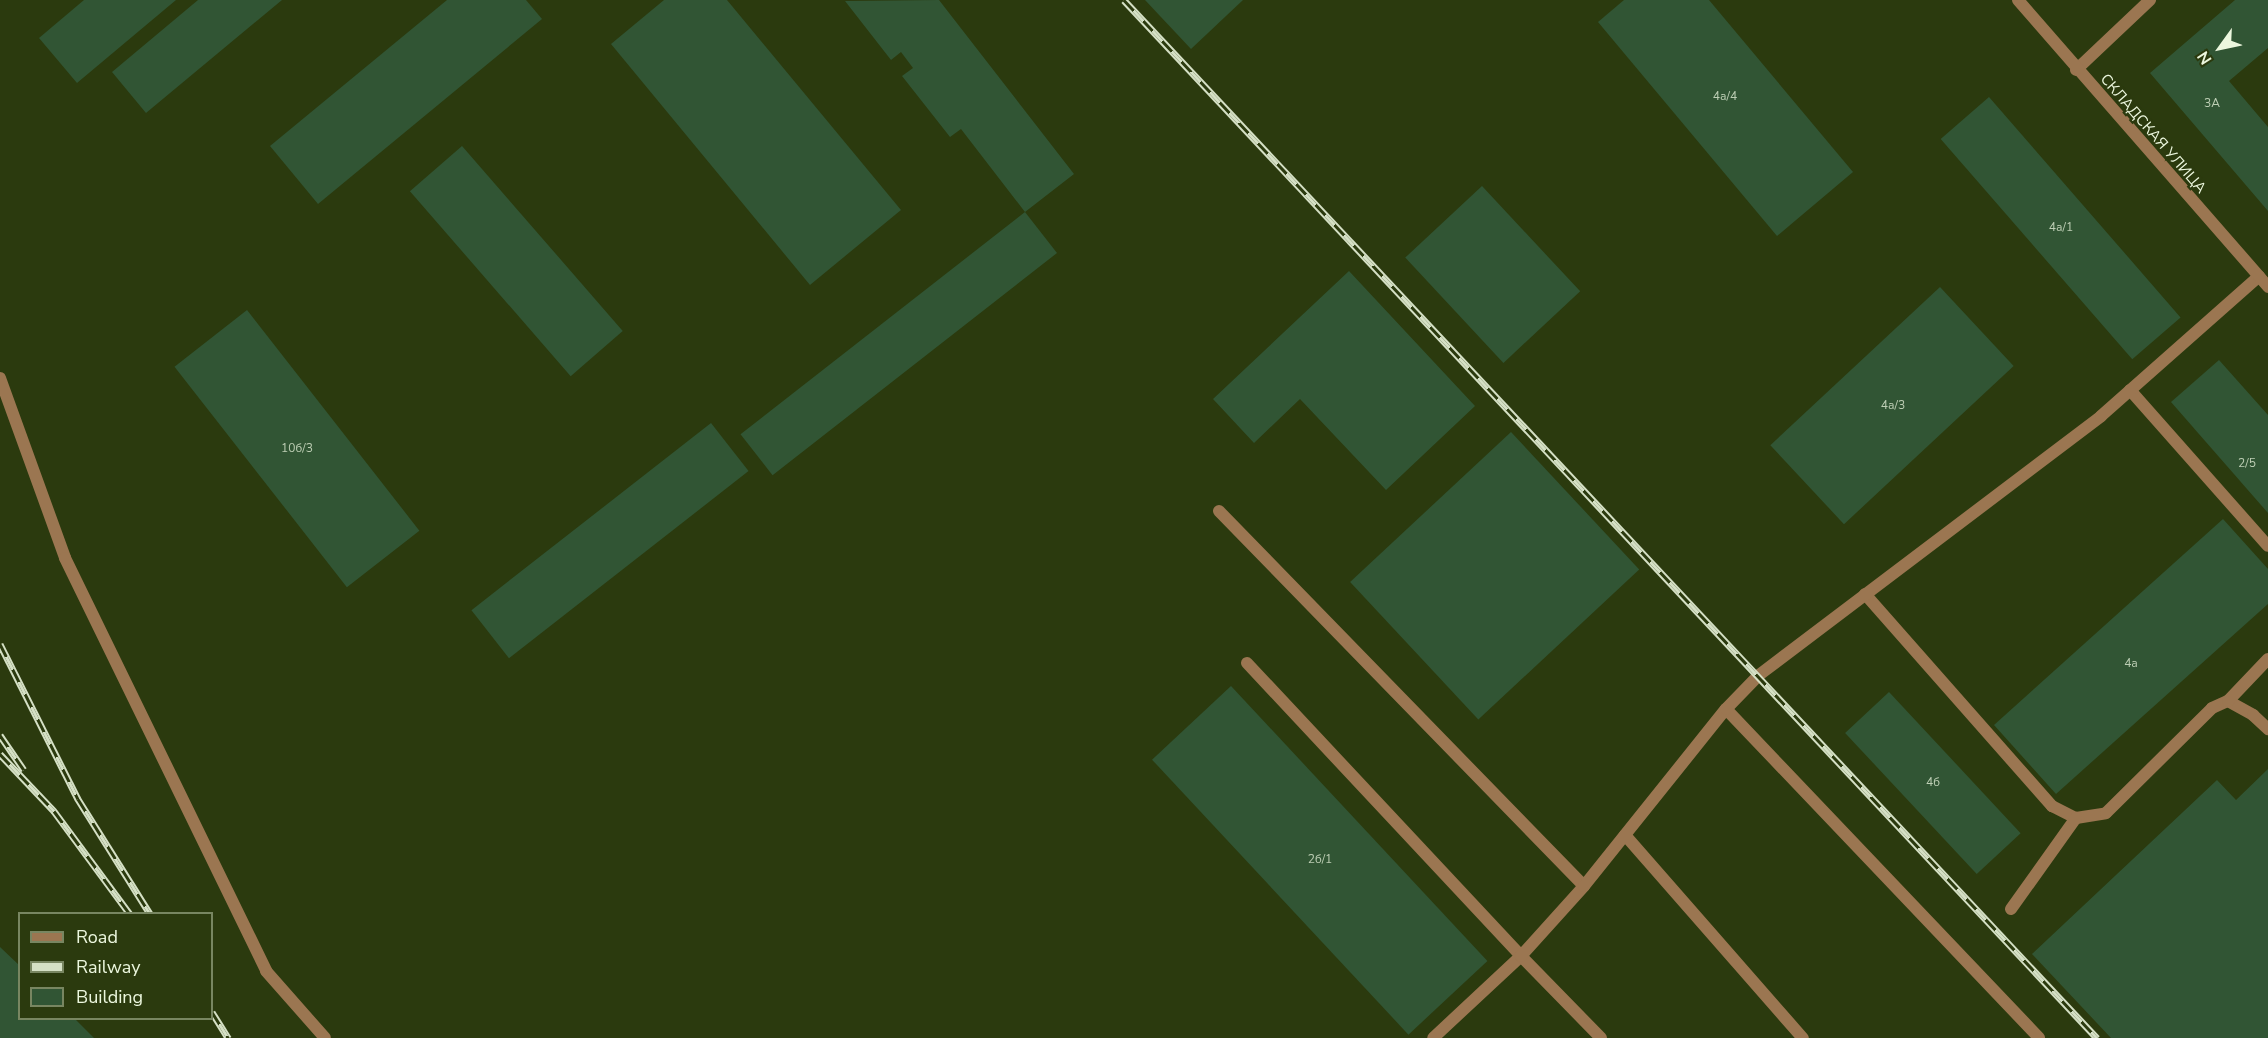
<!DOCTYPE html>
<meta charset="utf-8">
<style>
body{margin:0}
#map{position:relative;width:2268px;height:1038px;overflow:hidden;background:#2b3a0e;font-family:"Nunito Sans",sans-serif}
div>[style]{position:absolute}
.building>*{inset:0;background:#315534;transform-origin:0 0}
.service>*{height:12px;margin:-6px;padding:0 6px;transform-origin:6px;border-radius:6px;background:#9b7651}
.minor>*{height:12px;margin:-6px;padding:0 6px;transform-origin:6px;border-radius:6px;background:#9b7651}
.rail>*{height:7px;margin-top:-3.5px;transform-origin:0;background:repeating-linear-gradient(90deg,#2b3a0e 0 14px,#d5e0c5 0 28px);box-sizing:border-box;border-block:2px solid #d5e0c5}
span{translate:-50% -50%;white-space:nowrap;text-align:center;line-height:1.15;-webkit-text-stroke:4.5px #2b3a0e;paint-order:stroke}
.number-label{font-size:12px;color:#bdceb4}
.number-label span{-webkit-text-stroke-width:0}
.street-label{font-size:15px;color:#ecf7de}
.legend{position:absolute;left:18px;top:912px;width:195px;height:108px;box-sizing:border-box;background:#2b3a0e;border:2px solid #788661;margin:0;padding:8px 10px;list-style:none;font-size:18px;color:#ecf7de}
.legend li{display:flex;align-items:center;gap:12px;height:30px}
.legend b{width:30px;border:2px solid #788661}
.north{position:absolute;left:2190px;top:18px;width:60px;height:60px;-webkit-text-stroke:4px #2b3a0e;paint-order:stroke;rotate:237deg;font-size:16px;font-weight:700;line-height:24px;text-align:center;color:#ecf7de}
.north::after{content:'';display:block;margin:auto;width:21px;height:27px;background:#ecf7de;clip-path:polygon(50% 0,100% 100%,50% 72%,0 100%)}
</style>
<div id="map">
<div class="building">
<i style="clip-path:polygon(84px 0,176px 0,77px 83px,39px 38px)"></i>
<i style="clip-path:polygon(198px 0,282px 0,146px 113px,112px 72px)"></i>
<i style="clip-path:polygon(447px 0,526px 0,542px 19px,318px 204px,270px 146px)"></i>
<i style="clip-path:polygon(664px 0,727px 0,901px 210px,810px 285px,611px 44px)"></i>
<i style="clip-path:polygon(939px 0,1074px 174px,1025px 212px,961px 129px,950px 137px,902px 76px,913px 68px,901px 52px,891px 60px,845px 1px)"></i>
<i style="clip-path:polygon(1145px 0,1243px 0,1191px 49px)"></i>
<i style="clip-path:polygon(1624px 0,1709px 0,1853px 172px,1777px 236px,1598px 22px)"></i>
<i style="clip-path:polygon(2235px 0,2268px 0,2268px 48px,2229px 81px,2268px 127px,2268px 211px,2150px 73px)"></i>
<i style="left:1989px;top:97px;width:292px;height:64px;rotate:49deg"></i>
<i style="left:462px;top:146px;width:245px;height:69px;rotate:49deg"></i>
<i style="left:1482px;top:186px;width:144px;height:105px;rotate:47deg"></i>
<i style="left:1025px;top:212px;width:52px;height:361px;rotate:52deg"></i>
<i style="clip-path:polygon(1349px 271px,1475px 406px,1386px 490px,1300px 399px,1254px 443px,1213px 399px)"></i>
<i style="left:1940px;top:287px;width:108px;height:232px;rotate:47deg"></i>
<i style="left:247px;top:310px;width:280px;height:92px;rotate:52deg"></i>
<i style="clip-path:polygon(2219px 360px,2268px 415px,2268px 513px,2171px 402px)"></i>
<i style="left:711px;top:423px;width:61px;height:304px;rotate:52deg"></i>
<i style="left:1511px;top:432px;width:188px;height:220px;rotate:47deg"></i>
<i style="clip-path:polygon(2223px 519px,2268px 569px,2268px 604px,2056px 794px,1994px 725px)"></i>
<i style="left:1231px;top:686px;width:376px;height:108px;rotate:47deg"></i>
<i style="left:1889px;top:692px;width:193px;height:60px;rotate:47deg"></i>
<i style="clip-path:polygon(2268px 769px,2268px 1038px,2111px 1038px,2032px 954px,2217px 780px,2236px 800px)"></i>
<i style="clip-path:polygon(0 947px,20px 966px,20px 1018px,74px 1018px,94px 1038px,0 1038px)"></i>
</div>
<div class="service">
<i style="left:2076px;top:70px;width:102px;rotate:-43.4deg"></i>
<i style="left:0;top:378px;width:191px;rotate:70.1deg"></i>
<i style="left:65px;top:558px;width:459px;rotate:64deg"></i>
<i style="left:266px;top:971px;width:89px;rotate:48.6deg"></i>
<i style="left:2130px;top:390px;width:208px;rotate:48.5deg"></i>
<i style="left:1219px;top:511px;width:523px;rotate:45.77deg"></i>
<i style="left:1865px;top:594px;width:283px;rotate:48.6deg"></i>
<i style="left:2052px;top:806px;width:27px;rotate:27deg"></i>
<i style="left:2076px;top:818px;width:30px;rotate:-9deg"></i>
<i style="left:2106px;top:813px;width:149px;rotate:-44.7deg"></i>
<i style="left:2212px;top:708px;width:17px;rotate:-24deg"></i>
<i style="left:2228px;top:701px;width:29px;rotate:29deg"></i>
<i style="left:2253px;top:715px;width:21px;rotate:43deg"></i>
<i style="left:1247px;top:663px;width:401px;rotate:46.9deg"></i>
<i style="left:1521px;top:956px;width:120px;rotate:137deg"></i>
<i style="left:2228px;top:701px;width:58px;rotate:-46.4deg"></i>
<i style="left:1726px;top:709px;width:454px;rotate:46.4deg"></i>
<i style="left:1625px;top:835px;width:270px;rotate:48.8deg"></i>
<i style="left:2011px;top:909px;width:112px;rotate:-54.5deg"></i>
<i style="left:1601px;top:1038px;width:115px;rotate:-134.3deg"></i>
<i style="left:1521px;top:956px;width:94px;rotate:-48deg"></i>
<i style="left:1584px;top:886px;width:227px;rotate:-51.3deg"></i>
<i style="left:1726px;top:709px;width:47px;rotate:-45.9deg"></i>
<i style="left:1759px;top:675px;width:429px;rotate:-37.1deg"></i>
<i style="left:2101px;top:416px;width:211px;rotate:-41.5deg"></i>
</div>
<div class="minor">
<i style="left:2018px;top:0;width:381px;rotate:48.9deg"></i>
</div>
<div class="rail">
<i style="left:1124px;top:0;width:1423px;rotate:46.85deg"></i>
<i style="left:0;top:644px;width:174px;rotate:63.3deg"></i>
<i style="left:78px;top:799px;width:136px;rotate:57.9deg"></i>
<i style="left:0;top:735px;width:42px;rotate:55.6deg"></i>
<i style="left:0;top:754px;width:79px;rotate:46.5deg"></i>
<i style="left:54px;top:811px;width:128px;rotate:53.6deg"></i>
<i style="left:212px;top:1012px;width:31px;rotate:58deg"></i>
</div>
<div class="number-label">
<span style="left:1725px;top:97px">4а/4</span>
<span style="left:2212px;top:104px">3А</span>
<span style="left:2061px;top:228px">4а/1</span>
<span style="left:1893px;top:406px">4а/3</span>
<span style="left:297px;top:449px">10б/3</span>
<span style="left:2247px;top:464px">2/5</span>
<span style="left:2131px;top:664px">4а</span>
<span style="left:1933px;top:783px">4б</span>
<span style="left:1320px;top:860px">2б/1</span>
</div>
<div class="street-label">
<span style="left:2153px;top:134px;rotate:49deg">СКЛАДСКАЯ УЛИЦА</span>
</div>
<ul class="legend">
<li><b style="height:8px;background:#9b7651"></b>Road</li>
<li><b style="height:8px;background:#d5e0c5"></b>Railway</li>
<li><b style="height:16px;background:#315534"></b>Building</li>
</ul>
<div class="north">N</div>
</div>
